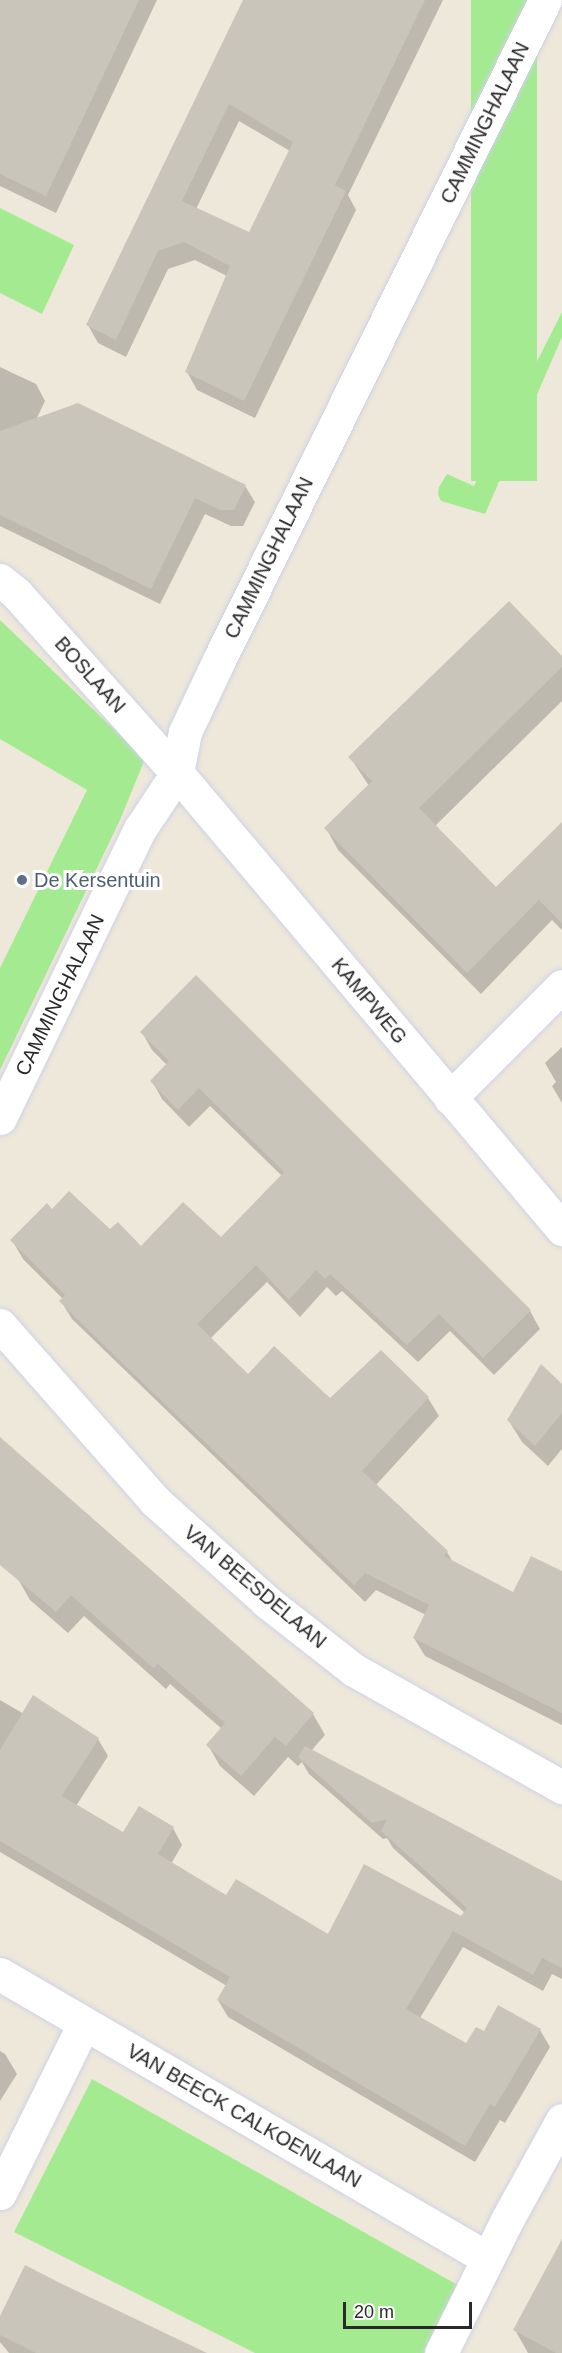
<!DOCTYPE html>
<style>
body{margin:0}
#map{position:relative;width:562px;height:2353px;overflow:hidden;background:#eee8da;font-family:Arial,sans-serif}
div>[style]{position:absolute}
.green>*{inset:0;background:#a4ea91;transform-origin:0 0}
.shadow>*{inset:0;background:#0003}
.building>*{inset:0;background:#c9c5ba}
.roads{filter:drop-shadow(0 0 2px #cfd1e5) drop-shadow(0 0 2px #cfd1e5)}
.minor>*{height:33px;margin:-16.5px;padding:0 16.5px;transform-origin:16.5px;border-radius:16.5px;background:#fff}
.dots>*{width:16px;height:16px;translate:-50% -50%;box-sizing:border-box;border:3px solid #fff;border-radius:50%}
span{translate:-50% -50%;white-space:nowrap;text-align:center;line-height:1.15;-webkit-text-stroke:6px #fff;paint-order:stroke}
.street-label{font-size:20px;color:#2a2a2a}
.service-label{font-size:20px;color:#4e5e75}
.left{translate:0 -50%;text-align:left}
.scale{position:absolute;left:343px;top:2302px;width:129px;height:27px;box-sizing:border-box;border:3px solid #2a2a2a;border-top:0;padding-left:8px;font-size:18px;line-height:21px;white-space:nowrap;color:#2a2a2a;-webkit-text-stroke:4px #fff;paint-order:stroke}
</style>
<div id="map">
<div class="green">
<i style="left:471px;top:0;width:66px;height:481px"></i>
<i style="clip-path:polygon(0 208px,74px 245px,42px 314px,0 293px)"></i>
<i style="clip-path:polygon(562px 312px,562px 337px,485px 514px,441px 501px,438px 494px,439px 487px,447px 474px,474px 486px)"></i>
<i style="clip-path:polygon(0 620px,145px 759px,120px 820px,0 1070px,0 968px,87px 790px,0 739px)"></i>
<i style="clip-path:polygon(92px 2079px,463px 2288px,430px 2353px,255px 2353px,14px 2232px)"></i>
</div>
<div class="shadow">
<i style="clip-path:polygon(0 0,157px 0,56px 213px,0 186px)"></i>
<i style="clip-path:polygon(evenodd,245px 0,443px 0,348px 195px,356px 210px,255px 418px,197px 390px,187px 372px,227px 276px,195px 260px,168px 269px,126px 357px,98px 343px,88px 325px,245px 0,239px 121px,290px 151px,250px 234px,196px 209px,239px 121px)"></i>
<i style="clip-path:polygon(0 367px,36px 384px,45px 401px,36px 420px,245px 486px,255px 502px,243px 526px,231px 526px,205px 514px,160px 604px,0 526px)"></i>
<i style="clip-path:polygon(562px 658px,562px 701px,435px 826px,496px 889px,562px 824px,562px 930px,552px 920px,481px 994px,338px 850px,326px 828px,369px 786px,350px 757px)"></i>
<i style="clip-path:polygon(142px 1032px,530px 1311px,540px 1329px,494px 1375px,450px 1331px,418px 1362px,342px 1291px,336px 1296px,327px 1287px,300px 1317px,267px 1282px,210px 1339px,248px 1376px,330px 1400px,381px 1352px,428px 1398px,439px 1416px,376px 1485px,447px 1552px,453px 1562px,514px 1594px,562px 1572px,562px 1725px,425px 1656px,414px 1638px,426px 1615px,376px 1590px,365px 1602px,72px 1319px,61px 1301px,63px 1299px,23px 1259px,12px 1240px,52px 1211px,110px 1231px,141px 1248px,221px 1239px,282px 1176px,210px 1106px,189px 1127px,162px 1099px,152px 1081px,167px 1065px,152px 1050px)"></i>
<i style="clip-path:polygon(562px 1047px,562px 1103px,552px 1086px,556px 1082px,545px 1063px)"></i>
<i style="clip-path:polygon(562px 1386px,562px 1449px,548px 1466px,522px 1442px,509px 1421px)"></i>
<i style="clip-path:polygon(67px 1499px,313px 1714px,325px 1735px,311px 1751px,562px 1883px,562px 1979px,552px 1974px,543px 1991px,463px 1947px,420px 2018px,467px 2045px,484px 2033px,540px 2030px,550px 2047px,505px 2123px,500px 2120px,475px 2162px,228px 2017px,218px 2000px,227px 1986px,0 1852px,0 1700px,24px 1714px,34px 1697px,98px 1739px,108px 1756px,76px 1806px,123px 1835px,173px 1828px,182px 1845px,171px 1864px,227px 1898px,328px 1936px,462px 1918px,465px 1913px,393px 1848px,387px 1838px,383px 1839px,309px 1774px,302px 1762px,298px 1766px,288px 1757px,254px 1796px,220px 1766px,208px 1745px,222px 1729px,170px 1684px,166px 1689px,84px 1616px,68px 1633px,30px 1600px,18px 1579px)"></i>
<i style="clip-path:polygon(0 2051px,5px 2054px,17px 2074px,0 2101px)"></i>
<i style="clip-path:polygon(562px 2243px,562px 2353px,528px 2353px,515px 2330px)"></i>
<i style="clip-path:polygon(0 2320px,203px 2353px,9px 2353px,0 2342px)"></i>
</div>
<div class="building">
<i style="clip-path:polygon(0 0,139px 0,46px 196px,0 174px)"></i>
<i style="clip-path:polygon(evenodd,243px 0,425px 0,335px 185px,346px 191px,244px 401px,185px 372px,230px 266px,184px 242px,158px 251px,116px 340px,86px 325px,243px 0,229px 104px,293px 142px,249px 232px,182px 201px,229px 104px)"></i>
<i style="clip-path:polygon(78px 403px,246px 485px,234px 510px,220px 510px,195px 498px,151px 589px,0 515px,0 431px)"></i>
<i style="clip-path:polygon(509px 601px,562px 656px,562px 667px,419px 808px,496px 887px,562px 822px,562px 923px,539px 900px,467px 973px,324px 828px,372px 781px,348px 757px)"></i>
<i style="clip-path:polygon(196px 975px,531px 1310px,483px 1358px,439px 1314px,407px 1345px,330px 1274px,325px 1279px,316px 1270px,289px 1300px,256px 1265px,197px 1324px,248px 1374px,274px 1346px,330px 1398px,381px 1350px,429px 1397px,362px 1471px,448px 1551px,444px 1556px,513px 1592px,531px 1556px,562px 1571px,562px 1713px,413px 1638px,429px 1605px,365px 1573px,354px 1585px,118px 1359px,59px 1301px,65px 1295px,10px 1240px,47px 1203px,52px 1209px,69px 1191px,110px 1229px,118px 1222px,141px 1246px,183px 1202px,221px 1237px,284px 1172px,199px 1088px,178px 1110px,150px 1081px,169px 1061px,140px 1032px)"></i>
<i style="clip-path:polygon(541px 1364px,562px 1384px,562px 1413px,535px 1446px,507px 1420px)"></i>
<i style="clip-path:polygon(0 1437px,314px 1713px,286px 1746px,275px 1737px,241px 1776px,206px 1745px,225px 1723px,158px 1664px,153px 1668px,71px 1595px,56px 1612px,0 1565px)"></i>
<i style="clip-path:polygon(33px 1695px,99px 1738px,62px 1796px,123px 1832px,139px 1806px,174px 1827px,158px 1854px,226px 1895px,236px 1879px,328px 1934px,364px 1864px,461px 1916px,467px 1908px,381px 1831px,387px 1819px,372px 1823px,298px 1757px,305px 1746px,562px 1881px,562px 1968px,542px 1958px,533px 1975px,453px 1931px,406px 2009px,466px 2043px,476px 2027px,484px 2031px,498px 2005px,541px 2029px,495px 2107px,490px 2104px,465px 2146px,217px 2000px,230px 1977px,0 1841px,0 1750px)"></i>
<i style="clip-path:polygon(562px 2239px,562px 2353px,556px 2353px,513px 2330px)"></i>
<i style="clip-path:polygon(25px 2265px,60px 2283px,207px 2353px,36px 2353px,0 2335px,0 2316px)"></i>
</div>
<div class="roads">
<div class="minor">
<i style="left:0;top:580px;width:21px;rotate:39deg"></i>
<i style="left:16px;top:593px;width:241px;rotate:48.2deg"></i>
<i style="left:177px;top:773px;width:597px;rotate:49.83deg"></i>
<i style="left:450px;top:1098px;width:158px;rotate:-45deg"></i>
<i style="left:0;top:1118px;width:321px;rotate:-64.2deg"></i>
<i style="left:140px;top:829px;width:67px;rotate:-56.5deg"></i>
<i style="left:177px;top:773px;width:42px;rotate:-79deg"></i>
<i style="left:185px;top:732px;width:80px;rotate:-64.7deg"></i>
<i style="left:219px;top:660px;width:736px;rotate:-63.71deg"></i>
<i style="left:0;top:1325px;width:235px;rotate:48.6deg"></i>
<i style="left:155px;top:1501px;width:151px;rotate:42deg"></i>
<i style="left:267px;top:1602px;width:110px;rotate:38deg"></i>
<i style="left:354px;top:1670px;width:239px;rotate:29.4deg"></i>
<i style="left:0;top:1974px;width:564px;rotate:30.25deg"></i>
<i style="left:0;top:2193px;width:189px;rotate:-63.6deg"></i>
<i style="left:441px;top:2353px;width:148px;rotate:-63.6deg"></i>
<i style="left:507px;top:2220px;width:114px;rotate:-61.2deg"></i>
</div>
</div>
<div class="dots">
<i style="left:22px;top:880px;background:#5c6f8a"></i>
</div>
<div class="street-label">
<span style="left:485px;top:123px;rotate:-64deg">CAMMINGHALAAN</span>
<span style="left:269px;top:558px;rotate:-64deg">CAMMINGHALAAN</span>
<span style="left:90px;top:675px;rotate:48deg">BOSLAAN</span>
<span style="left:60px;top:995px;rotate:-64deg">CAMMINGHALAAN</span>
<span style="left:369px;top:1001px;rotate:50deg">KAMPWEG</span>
<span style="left:255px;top:1587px;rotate:40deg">VAN BEESDELAAN</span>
<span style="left:244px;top:2116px;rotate:30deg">VAN BEECK CALKOENLAAN</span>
</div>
<div class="service-label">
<span class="left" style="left:34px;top:880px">De Kersentuin</span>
</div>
<div class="scale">20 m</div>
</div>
